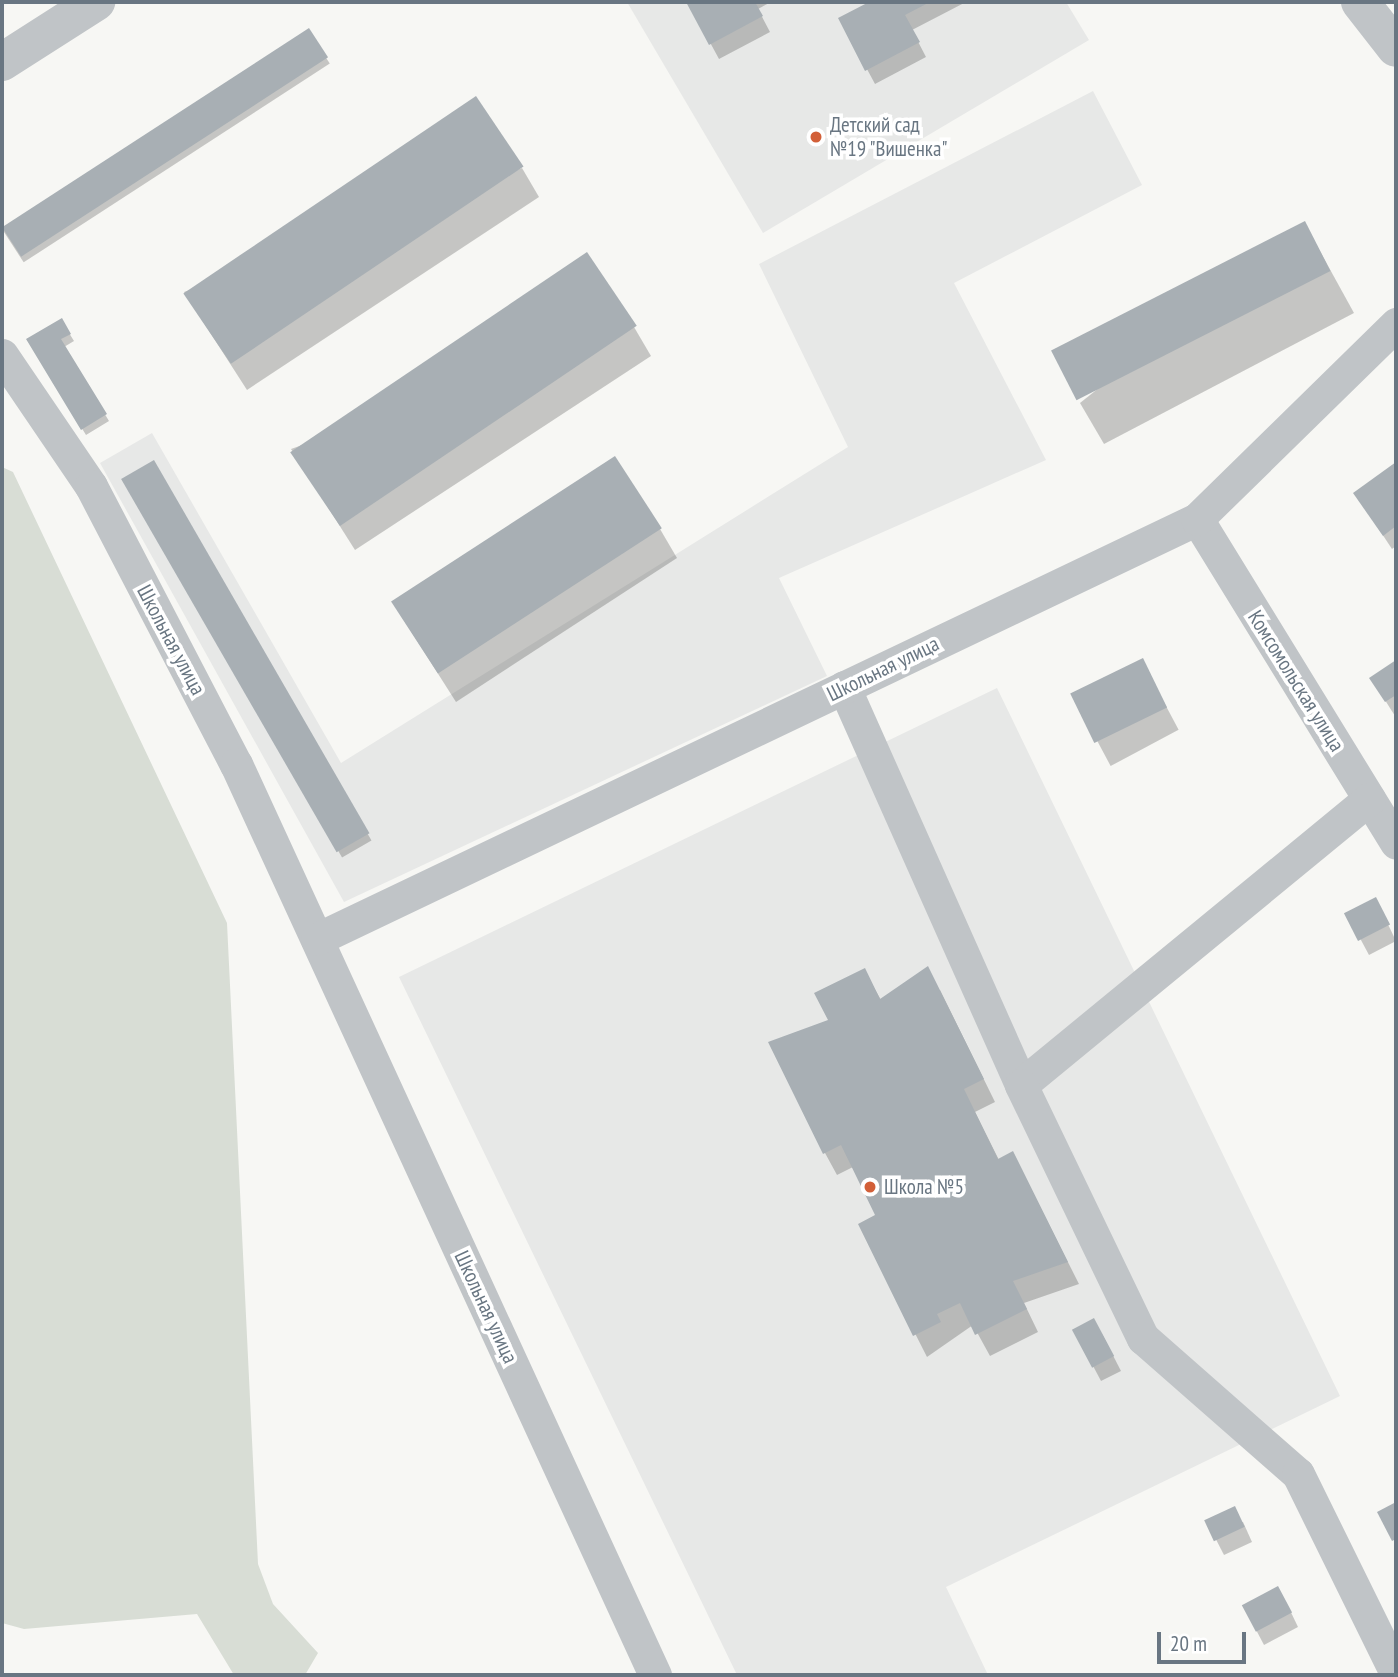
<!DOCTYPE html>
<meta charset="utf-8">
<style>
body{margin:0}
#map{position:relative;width:1398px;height:1677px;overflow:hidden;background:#f7f7f4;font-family:"PT Sans Narrow",sans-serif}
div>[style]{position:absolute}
.built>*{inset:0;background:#e7e8e7}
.green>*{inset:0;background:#d8ddd5}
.shadow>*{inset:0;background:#0003;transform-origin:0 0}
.building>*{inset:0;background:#a8afb4;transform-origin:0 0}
.minor>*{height:33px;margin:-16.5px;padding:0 16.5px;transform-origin:16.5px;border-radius:16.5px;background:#c0c4c7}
.tertiary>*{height:38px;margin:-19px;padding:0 19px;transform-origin:19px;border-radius:19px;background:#c0c4c7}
.dots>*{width:19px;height:19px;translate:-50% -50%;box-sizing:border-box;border:4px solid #fff;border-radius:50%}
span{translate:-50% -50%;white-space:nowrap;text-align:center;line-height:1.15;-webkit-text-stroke:7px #fff;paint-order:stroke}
.poi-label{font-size:21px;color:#697682}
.left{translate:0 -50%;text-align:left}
.street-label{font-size:21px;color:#697682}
.frame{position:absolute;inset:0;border:4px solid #697682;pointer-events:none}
.scale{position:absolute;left:1157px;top:1632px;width:89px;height:32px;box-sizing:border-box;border:4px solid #697682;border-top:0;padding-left:9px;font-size:21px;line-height:24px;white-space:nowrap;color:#697682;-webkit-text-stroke:5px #fff;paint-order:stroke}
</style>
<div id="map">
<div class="built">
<i style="clip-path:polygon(627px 2px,1066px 2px,1089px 40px,763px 233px)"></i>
<i style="clip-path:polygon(1093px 91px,1142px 185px,954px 283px,1046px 460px,779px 578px,827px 676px,344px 902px,100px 463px,152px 433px,341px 763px,848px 447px,759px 264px)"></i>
<i style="clip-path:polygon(997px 688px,1340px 1396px,946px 1587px,988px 1675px,737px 1675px,399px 977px)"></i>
</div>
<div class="green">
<i style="clip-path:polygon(2px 467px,13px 472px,227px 923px,258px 1564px,273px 1604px,318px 1653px,305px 1675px,234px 1675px,197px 1614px,24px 1629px,2px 1623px)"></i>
</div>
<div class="shadow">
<i style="clip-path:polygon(688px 2px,771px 2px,758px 9px,770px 32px,719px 59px)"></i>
<i style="clip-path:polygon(873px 2px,966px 2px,912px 30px,926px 57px,875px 84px,840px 19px)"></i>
<i style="left:308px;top:30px;width:40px;height:365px;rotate:57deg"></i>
<i style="clip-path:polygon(522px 168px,539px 197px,247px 390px,184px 292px)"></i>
<i style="clip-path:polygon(1305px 224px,1354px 313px,1104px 444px,1080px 403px)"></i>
<i style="clip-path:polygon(61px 320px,74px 341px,64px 347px,109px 421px,86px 435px,28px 340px)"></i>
<i style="clip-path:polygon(634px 327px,651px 356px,355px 550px,291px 449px)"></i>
<i style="left:153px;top:462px;width:437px;height:34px;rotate:60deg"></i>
<i style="clip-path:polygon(1396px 465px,1396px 546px,1392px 549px,1355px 493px)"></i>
<i style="clip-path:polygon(660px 529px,677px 558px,456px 702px,393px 603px)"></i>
<i style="left:1142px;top:661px;width:78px;height:77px;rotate:62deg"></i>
<i style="clip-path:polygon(1396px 662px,1396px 715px,1395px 716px,1371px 678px)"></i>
<i style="clip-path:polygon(1347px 914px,1383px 914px,1396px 941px,1369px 955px)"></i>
<i style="clip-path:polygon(864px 970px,881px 1000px,940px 990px,995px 1102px,975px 1112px,999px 1160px,1013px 1153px,1079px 1284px,1024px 1303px,1038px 1332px,990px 1356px,973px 1325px,927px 1357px,860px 1225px,878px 1216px,853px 1167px,837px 1175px,825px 1153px,830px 1021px)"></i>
<i style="clip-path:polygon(1074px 1330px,1102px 1334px,1121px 1371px,1101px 1381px)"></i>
<i style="clip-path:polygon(1207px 1522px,1243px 1522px,1252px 1542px,1224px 1555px)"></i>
<i style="clip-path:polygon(1286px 1602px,1298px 1627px,1264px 1645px,1243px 1605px)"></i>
</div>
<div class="building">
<i style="clip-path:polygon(686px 2px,755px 2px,763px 16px,709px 45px)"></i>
<i style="clip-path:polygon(869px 2px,930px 2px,905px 15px,920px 42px,865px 71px,838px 18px)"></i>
<i style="left:309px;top:28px;width:35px;height:366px;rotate:57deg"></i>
<i style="left:476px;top:96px;width:85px;height:353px;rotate:56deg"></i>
<i style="left:1305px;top:221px;width:56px;height:285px;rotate:63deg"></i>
<i style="left:587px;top:252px;width:89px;height:358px;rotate:56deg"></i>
<i style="clip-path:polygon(62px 318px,71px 334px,61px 339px,107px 414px,81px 430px,26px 339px)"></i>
<i style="left:615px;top:456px;width:86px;height:267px;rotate:57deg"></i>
<i style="left:154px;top:460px;width:431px;height:38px;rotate:60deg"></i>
<i style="clip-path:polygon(1396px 462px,1396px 526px,1383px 536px,1353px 493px)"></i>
<i style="left:1143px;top:658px;width:55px;height:81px;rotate:64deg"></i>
<i style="clip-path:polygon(1396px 660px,1396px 695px,1385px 702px,1369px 678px)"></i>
<i style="left:1376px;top:897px;width:31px;height:36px;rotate:63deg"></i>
<i style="clip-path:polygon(928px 966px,984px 1079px,964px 1089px,998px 1159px,1013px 1151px,1068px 1262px,1013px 1281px,1027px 1309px,975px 1335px,960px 1303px,937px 1314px,941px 1322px,913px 1336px,858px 1224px,875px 1215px,841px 1145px,823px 1154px,768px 1042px,828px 1020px,814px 993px,865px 968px,880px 999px)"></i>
<i style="left:1094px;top:1318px;width:43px;height:25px;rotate:62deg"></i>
<i style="clip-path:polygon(1396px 1502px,1396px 1539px,1392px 1541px,1377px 1512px)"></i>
<i style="left:1235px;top:1506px;width:23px;height:34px;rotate:65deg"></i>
<i style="left:1278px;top:1586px;width:30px;height:41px;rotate:62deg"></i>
</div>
<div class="minor">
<i style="left:2px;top:355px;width:158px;rotate:55.8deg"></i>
<i style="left:91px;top:486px;width:314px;rotate:62.5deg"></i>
<i style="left:236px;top:764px;width:1003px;rotate:65.3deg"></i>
<i style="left:1197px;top:519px;width:380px;rotate:58.4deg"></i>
<i style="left:844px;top:687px;width:436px;rotate:66deg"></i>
<i style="left:1369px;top:799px;width:450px;rotate:140.6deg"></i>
<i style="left:1021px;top:1085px;width:281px;rotate:64.3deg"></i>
<i style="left:1143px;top:1338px;width:206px;rotate:41.3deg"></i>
<i style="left:1298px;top:1474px;width:222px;rotate:63.8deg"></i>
<i style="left:317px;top:939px;width:975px;rotate:-25.51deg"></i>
<i style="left:1197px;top:519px;width:279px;rotate:-44.4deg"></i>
</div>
<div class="tertiary">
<i style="left:1360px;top:2px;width:58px;rotate:52deg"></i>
<i style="left:2px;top:62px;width:112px;rotate:-32.6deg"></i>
</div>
<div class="dots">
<i style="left:816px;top:137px;background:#d25f38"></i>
<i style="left:870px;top:1187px;background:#d25f38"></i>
</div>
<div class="poi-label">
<span class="left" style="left:830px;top:137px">Детский сад<br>№19 "Вишенка"</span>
<span class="left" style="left:884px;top:1187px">Школа №5</span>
</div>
<div class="street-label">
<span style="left:171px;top:640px;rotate:62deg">Школьная улица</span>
<span style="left:883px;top:669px;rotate:-26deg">Школьная улица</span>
<span style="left:1296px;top:681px;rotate:58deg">Комсомольская улица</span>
<span style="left:486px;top:1307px;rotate:65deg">Школьная улица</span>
</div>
<div class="frame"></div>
<div class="scale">20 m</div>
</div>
